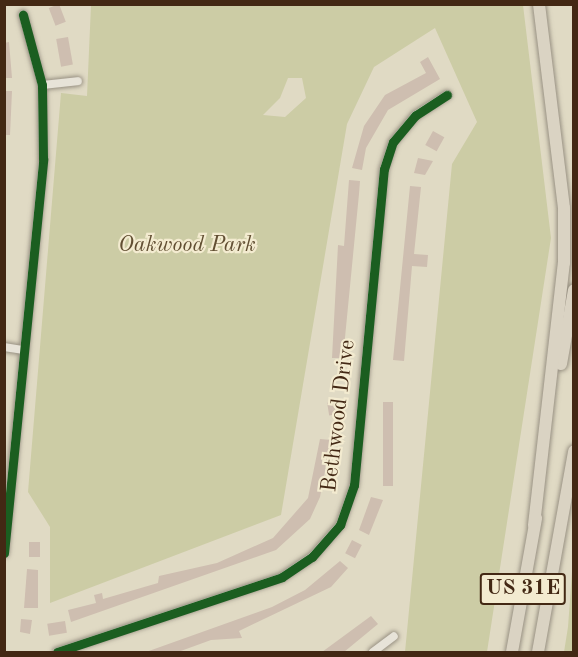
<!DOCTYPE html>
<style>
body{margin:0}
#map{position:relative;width:578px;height:657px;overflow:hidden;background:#e0dac4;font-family:"Old Standard TT",serif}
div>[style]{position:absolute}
.green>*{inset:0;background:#cccca5}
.building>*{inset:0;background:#cebeb0;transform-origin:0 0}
.roads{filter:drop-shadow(0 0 2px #989183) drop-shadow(0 0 2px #989183)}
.minor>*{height:8px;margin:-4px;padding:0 4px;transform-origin:4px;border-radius:4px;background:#e7e3d8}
.highway>*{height:12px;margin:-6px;padding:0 6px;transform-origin:6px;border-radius:6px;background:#dad3c3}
.cycleway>*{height:9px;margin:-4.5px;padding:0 4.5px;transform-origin:4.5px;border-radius:4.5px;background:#1b5e20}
span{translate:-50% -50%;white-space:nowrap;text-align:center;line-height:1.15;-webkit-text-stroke:4.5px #f3ebd0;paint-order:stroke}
.shield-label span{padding:2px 4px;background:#f3ebd0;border:2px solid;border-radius:4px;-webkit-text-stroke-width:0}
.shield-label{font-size:21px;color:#432814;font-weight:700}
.park-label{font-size:22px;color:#614e32;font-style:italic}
.street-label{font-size:22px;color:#432814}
.frame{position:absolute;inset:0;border:6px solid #432814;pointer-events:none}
</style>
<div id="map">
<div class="green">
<i style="clip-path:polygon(evenodd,91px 5px,523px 5px,551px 238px,487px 652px,405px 652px,452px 164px,477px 122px,435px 28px,374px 67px,347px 124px,281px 515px,50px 603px,50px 527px,28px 492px,61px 93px,87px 96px,91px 5px,288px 78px,302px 78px,306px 98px,285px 117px,263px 115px,280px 98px,288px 78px)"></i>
<i style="clip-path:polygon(573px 558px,573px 652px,564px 652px,568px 627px)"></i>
</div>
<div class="building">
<i style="left:59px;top:4px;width:19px;height:11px;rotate:69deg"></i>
<i style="left:68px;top:37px;width:28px;height:12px;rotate:80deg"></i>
<i style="clip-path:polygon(9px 42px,12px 78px,4px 78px,4px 43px)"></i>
<i style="clip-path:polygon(428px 57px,440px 79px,388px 110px,366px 148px,362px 170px,352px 168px,364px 126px,385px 95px,426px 73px,420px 62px)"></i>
<i style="clip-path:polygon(4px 91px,12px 91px,10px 135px,4px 135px)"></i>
<i style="left:433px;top:131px;width:13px;height:16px;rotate:29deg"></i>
<i style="clip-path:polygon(418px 158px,433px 161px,425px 175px,414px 173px)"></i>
<i style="clip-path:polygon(349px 180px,360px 181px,359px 194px,343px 358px,332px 358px,338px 245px,344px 246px)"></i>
<i style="clip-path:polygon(410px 186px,421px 187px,414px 254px,428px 255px,427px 267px,412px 266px,404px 361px,393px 360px)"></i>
<i style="left:338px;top:401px;width:13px;height:11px;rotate:81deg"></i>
<i style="left:383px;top:402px;width:10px;height:84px"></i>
<i style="clip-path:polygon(320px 439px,331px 440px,320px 497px,310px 519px,276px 550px,71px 622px,68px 610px,96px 603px,94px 595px,102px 593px,103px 599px,158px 583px,159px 576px,217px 563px,273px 538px,308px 498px)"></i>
<i style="clip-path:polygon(371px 497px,383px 500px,369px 535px,359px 530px)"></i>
<i style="left:352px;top:540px;width:11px;height:15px;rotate:27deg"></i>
<i style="left:29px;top:542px;width:11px;height:15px"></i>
<i style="clip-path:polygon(340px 561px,348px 568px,331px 587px,239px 631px,242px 638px,211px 640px,178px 652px,146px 652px,272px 607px,305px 590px)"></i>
<i style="clip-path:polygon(27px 569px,38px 570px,38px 608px,24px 608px)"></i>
<i style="clip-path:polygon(371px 616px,378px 624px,344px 652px,322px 652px)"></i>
<i style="clip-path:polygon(21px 619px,32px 620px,30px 634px,20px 632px)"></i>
<i style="left:65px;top:621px;width:12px;height:18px;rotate:81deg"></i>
</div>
<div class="roads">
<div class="minor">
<i style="left:42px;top:85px;width:36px;rotate:-6deg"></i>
<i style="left:4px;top:347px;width:20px;rotate:9deg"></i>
<i style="left:4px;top:553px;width:396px;rotate:-84.3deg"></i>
<i style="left:43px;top:159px;width:74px;rotate:-90.8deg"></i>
<i style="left:42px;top:85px;width:73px;rotate:-105.2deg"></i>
<i style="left:57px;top:652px;width:237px;rotate:-18.4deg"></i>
<i style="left:282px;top:577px;width:36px;rotate:-34deg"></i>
<i style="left:312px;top:557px;width:43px;rotate:-48.8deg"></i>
<i style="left:340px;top:525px;width:42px;rotate:-70.7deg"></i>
<i style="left:354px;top:485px;width:317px;rotate:-84.6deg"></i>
<i style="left:384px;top:169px;width:28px;rotate:-72deg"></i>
<i style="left:393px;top:142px;width:35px;rotate:-50deg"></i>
<i style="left:416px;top:115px;width:37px;rotate:-33deg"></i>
<i style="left:373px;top:652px;width:26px;rotate:-37deg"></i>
</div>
<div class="highway">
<i style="left:561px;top:364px;width:75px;rotate:-80deg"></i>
<i style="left:534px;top:525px;width:264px;rotate:-83.5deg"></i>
<i style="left:564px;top:263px;width:55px;rotate:-90deg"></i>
<i style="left:564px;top:208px;width:206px;rotate:-97deg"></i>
<i style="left:512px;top:652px;width:136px;rotate:-79.8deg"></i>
<i style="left:538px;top:652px;width:204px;rotate:-79.8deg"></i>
</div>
</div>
<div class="cycleway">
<i style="left:4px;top:553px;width:396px;rotate:-84.3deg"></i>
<i style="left:43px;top:159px;width:74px;rotate:-90.8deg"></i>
<i style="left:42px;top:85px;width:73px;rotate:-105.2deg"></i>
<i style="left:57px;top:652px;width:237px;rotate:-18.4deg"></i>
<i style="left:282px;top:577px;width:36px;rotate:-34deg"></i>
<i style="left:312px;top:557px;width:43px;rotate:-48.8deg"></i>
<i style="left:340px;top:525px;width:42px;rotate:-70.7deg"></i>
<i style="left:354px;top:485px;width:317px;rotate:-84.6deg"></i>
<i style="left:384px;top:169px;width:28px;rotate:-72deg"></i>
<i style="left:393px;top:142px;width:35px;rotate:-50deg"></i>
<i style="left:416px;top:115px;width:37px;rotate:-33deg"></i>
</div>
<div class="shield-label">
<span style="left:523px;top:589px">US 31E</span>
</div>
<div class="park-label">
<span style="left:187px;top:246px">Oakwood Park</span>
</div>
<div class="street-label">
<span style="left:339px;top:416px;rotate:-83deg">Bethwood Drive</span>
</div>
<div class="frame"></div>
</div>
